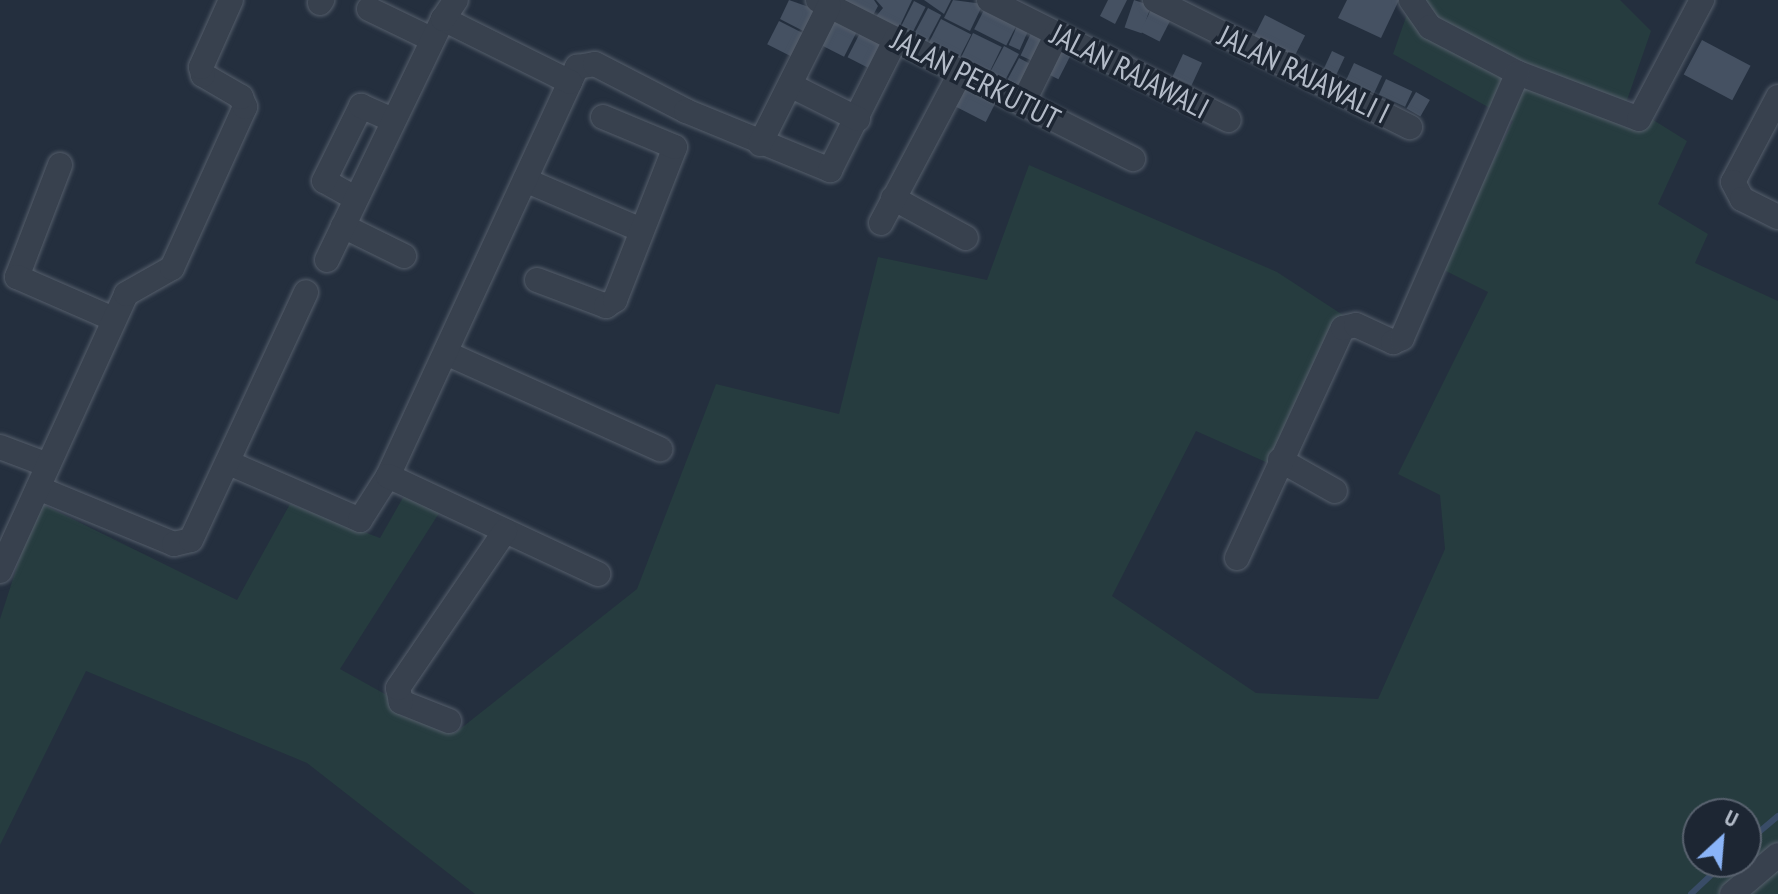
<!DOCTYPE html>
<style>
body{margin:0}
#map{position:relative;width:1778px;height:894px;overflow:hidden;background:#242f3e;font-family:"PT Sans Narrow",sans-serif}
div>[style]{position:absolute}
.green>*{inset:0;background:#263c3f}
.stream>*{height:6px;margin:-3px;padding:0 3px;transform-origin:3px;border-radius:3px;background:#394c67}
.building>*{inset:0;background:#455162;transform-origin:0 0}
.roads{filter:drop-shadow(0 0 2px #565f6c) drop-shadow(0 0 2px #565f6c)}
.minor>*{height:24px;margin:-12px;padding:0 12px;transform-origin:12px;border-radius:12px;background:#38414e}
span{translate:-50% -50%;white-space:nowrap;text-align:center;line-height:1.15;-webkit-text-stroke:7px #1d2633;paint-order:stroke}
.street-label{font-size:30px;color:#b4bcc9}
.north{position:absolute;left:1682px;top:798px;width:80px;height:80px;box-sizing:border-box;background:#1d2633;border:2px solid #59626f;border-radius:50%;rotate:26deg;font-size:22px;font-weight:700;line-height:32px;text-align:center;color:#b4bcc9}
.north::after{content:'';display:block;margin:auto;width:28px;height:36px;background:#8ab4f8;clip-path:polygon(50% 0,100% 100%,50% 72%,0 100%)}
</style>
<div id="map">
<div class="green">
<i style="clip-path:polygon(evenodd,1412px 0,1620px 0,1651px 31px,1626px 103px,1687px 141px,1658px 204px,1708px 234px,1695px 263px,1778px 301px,1778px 894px,475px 894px,307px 763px,86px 671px,0 845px,0 619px,38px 502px,237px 600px,290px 504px,380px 538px,405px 494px,441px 510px,340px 669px,455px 733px,637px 589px,716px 384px,839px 414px,878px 257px,987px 280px,1029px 165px,1277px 272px,1349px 319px,1277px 467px,1196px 431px,1112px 596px,1256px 693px,1378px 699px,1445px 549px,1440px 495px,1398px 474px,1488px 292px,1440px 268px,1513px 121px,1393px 54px,1412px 0,1698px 814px,1746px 814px,1746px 862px,1698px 862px,1698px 814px)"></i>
</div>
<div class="stream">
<i style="left:1746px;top:843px;width:42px;rotate:-40.2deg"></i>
<i style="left:1691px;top:894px;width:47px;rotate:-43.3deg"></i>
</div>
<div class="building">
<i style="clip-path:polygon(789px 0,823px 12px,811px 35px,780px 19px)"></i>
<i style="clip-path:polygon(835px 0,874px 0,878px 6px,871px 19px)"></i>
<i style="clip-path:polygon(876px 0,912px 0,897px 32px,873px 20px,883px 8px)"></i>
<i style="clip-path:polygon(924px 0,951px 0,944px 14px)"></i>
<i style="clip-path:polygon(953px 0,983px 4px,970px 31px,944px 18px)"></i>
<i style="clip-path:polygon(1108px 0,1127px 0,1115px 24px,1100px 16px)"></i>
<i style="left:1134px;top:0;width:18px;height:29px;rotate:19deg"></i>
<i style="clip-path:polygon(1347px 0,1399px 0,1381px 38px,1338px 18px)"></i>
<i style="left:914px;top:1px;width:13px;height:37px;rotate:27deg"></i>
<i style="left:1154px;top:4px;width:22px;height:31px;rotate:27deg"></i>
<i style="left:986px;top:6px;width:36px;height:26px;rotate:27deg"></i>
<i style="left:928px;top:8px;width:15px;height:35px;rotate:28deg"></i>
<i style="left:835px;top:15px;width:27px;height:33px;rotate:27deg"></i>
<i style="left:1265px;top:15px;width:45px;height:30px;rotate:27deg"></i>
<i style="left:941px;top:19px;width:34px;height:31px;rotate:27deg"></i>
<i style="left:779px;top:21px;width:36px;height:26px;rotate:27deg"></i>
<i style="left:1018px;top:24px;width:12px;height:23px;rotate:24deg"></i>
<i style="left:863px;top:27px;width:30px;height:34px;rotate:27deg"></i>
<i style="left:1032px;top:31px;width:21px;height:27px;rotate:25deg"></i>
<i style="left:973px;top:33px;width:32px;height:33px;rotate:26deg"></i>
<i style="left:1056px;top:40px;width:20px;height:34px;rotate:27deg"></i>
<i style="left:1702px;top:40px;width:55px;height:39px;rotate:28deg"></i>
<i style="left:1004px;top:46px;width:17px;height:34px;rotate:28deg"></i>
<i style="left:1332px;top:51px;width:14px;height:20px;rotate:25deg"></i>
<i style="left:1183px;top:54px;width:21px;height:25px;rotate:25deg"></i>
<i style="left:1019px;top:58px;width:21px;height:25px;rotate:28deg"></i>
<i style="left:1354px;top:63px;width:31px;height:19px;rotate:25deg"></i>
<i style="left:970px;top:78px;width:34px;height:32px;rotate:27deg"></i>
<i style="left:1386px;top:79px;width:29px;height:17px;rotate:25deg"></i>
<i style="left:1416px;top:92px;width:16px;height:19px;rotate:30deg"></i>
</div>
<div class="roads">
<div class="minor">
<i style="left:818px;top:0;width:353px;rotate:26.8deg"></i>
<i style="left:989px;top:0;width:268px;rotate:26.6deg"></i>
<i style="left:1155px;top:0;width:285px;rotate:26.5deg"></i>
<i style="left:1411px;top:0;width:33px;rotate:55deg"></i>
<i style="left:1430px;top:27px;width:99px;rotate:27.6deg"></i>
<i style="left:1518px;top:73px;width:129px;rotate:20.8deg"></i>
<i style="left:1639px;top:119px;width:135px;rotate:-62.1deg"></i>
<i style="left:320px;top:3px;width:4px;rotate:-56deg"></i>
<i style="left:369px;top:9px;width:69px;rotate:25.8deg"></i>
<i style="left:570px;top:82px;width:17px;rotate:-65deg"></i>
<i style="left:577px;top:67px;width:18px;rotate:-9deg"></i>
<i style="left:595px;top:64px;width:102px;rotate:27.3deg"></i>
<i style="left:686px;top:111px;width:156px;rotate:22.3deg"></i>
<i style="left:830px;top:170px;width:147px;rotate:-63.3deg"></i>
<i style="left:790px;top:85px;width:76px;rotate:26.6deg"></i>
<i style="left:1778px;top:97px;width:96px;rotate:117.9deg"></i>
<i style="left:1733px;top:182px;width:19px;rotate:62deg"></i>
<i style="left:1742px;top:199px;width:40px;rotate:26.6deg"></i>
<i style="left:1023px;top:103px;width:77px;rotate:-63.8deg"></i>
<i style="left:760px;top:144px;width:154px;rotate:-63.4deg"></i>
<i style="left:60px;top:165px;width:120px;rotate:111deg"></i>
<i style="left:17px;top:277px;width:105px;rotate:23.6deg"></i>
<i style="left:525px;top:180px;width:126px;rotate:23.3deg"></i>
<i style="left:355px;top:198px;width:35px;rotate:-151deg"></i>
<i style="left:324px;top:181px;width:84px;rotate:-63.7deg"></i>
<i style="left:361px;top:106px;width:34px;rotate:24deg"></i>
<i style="left:893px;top:198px;width:83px;rotate:28.7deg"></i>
<i style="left:881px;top:223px;width:171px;rotate:-62.1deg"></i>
<i style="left:343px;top:226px;width:68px;rotate:26.2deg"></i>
<i style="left:327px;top:260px;width:267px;rotate:-64.3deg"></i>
<i style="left:537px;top:280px;width:74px;rotate:20.6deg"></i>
<i style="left:606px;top:306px;width:11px;rotate:-34deg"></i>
<i style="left:615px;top:300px;width:164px;rotate:-68.6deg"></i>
<i style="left:675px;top:147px;width:78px;rotate:-157.4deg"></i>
<i style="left:446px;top:353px;width:235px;rotate:24.2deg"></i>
<i style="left:0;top:447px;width:51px;rotate:20.6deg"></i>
<i style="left:1280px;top:460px;width:63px;rotate:29.4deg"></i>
<i style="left:229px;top:463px;width:143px;rotate:23.5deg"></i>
<i style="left:360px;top:520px;width:52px;rotate:-57.5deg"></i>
<i style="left:388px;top:476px;width:434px;rotate:-65.2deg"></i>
<i style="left:570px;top:82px;width:142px;rotate:-153.6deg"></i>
<i style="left:443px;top:19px;width:23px;rotate:-56deg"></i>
<i style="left:388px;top:476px;width:232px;rotate:25deg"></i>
<i style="left:38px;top:488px;width:147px;rotate:22.4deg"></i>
<i style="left:174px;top:544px;width:17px;rotate:-13deg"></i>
<i style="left:191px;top:540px;width:273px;rotate:-65.1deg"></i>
<i style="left:1237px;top:558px;width:253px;rotate:-65.3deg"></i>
<i style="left:1343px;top:328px;width:13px;rotate:-13deg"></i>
<i style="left:1356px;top:325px;width:41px;rotate:24.7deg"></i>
<i style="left:1393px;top:342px;width:10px;rotate:-24deg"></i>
<i style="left:1402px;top:338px;width:289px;rotate:-66.4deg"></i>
<i style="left:0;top:571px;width:304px;rotate:-65.5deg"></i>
<i style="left:126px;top:294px;width:53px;rotate:-29.5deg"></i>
<i style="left:172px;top:268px;width:177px;rotate:-65.6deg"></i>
<i style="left:245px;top:107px;width:11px;rotate:-112deg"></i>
<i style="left:241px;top:97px;width:44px;rotate:-149.9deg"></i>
<i style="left:203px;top:75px;width:8px;rotate:-104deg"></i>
<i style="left:201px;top:67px;width:73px;rotate:-65.9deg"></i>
<i style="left:449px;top:721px;width:52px;rotate:-158.4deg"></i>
<i style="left:401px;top:702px;width:14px;rotate:-102deg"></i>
<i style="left:398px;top:688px;width:190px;rotate:-55.7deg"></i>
<i style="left:1732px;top:894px;width:60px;rotate:-40.3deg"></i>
</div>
</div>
<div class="street-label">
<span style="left:1130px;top:71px;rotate:27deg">JALAN RAJAWALI</span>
<span style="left:1304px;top:74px;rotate:26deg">JALAN RAJAWALI I</span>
<span style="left:976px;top:79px;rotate:27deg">JALAN PERKUTUT</span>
</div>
<div class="north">U</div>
</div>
